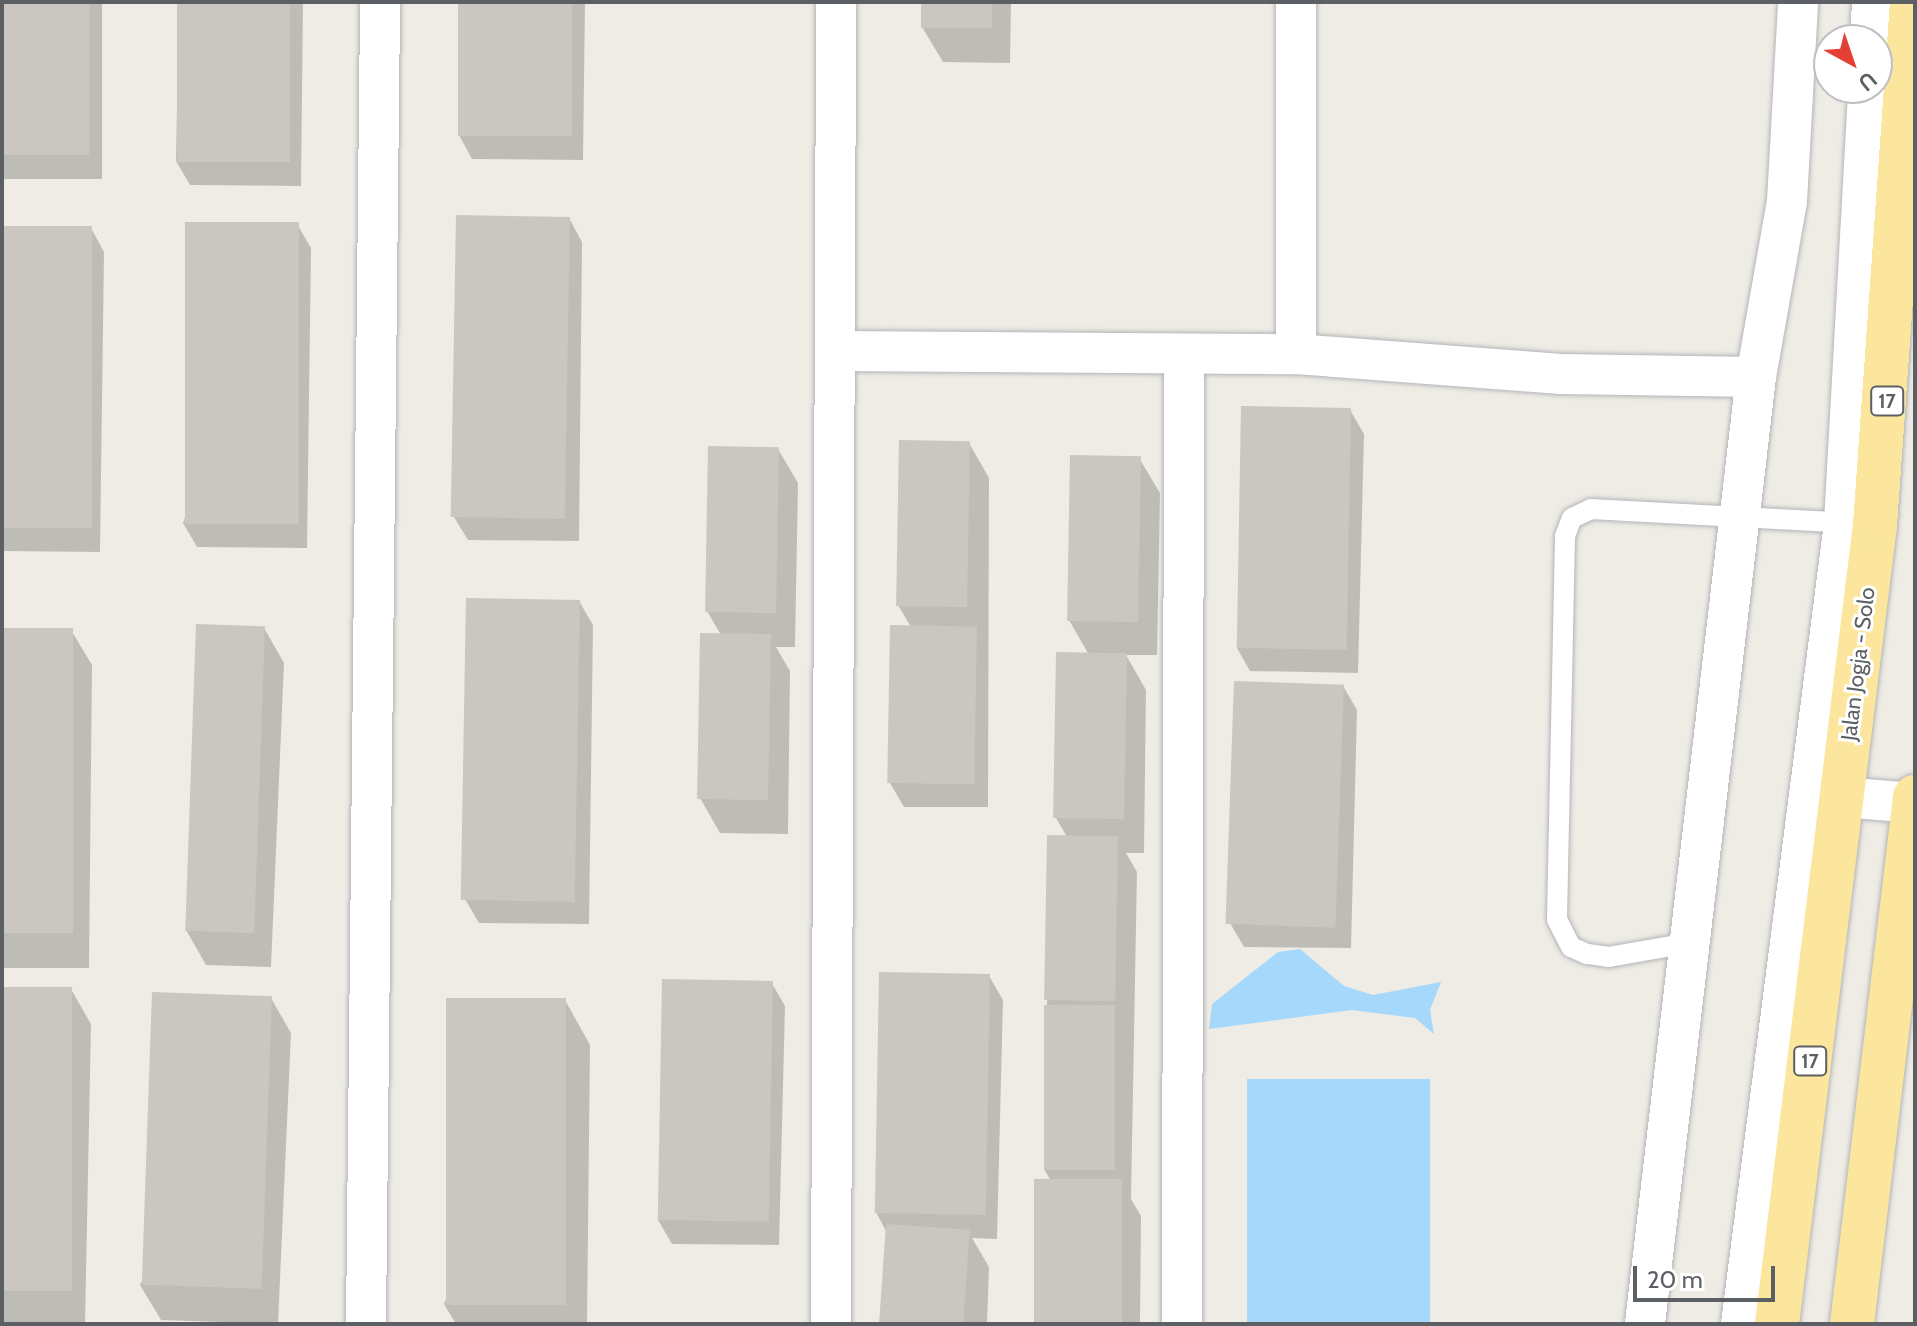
<!DOCTYPE html>
<style>
body{margin:0}
#map{position:relative;width:1917px;height:1326px;overflow:hidden;background:#eeece4;font-family:Cabin,sans-serif}
div>[style]{position:absolute}
.water>*{inset:0;background:#a6d8fc;transform-origin:0 0}
.shadow>*{inset:0;background:#0003;transform-origin:0 0}
.building>*{inset:0;background:#cac6c1;transform-origin:0 0}
.roads{filter:drop-shadow(0 0 2px #b2b5b9) drop-shadow(0 0 2px #b2b5b9)}
.service>*{height:20px;margin:-10px;padding:0 10px;transform-origin:10px;border-radius:10px;background:#fff}
.minor>*{height:40px;margin:-20px;padding:0 20px;transform-origin:20px;border-radius:20px;background:#fff}
.trunk>*{height:44px;margin:-22px;padding:0 22px;transform-origin:22px;border-radius:22px;background:#fce69e}
span{translate:-50% -50%;white-space:nowrap;text-align:center;line-height:1.15;-webkit-text-stroke:6px #fff;paint-order:stroke}
.shield-label span{padding:2px 6px;background:#fff;border:2px solid;border-radius:6px;-webkit-text-stroke-width:0}
.shield-label{font-size:20px;color:#5c6064;font-weight:700}
.street-label{font-size:22px;color:#5c6064}
.frame{position:absolute;inset:0;border:4px solid #5c6064;pointer-events:none}
.north{position:absolute;left:1813px;top:24px;width:80px;height:80px;box-sizing:border-box;background:#fff;border:2px solid #bebfc1;border-radius:50%;rotate:140deg;font-size:22px;font-weight:700;line-height:32px;text-align:center;color:#5c6064}
.north::after{content:'';display:block;margin:auto;width:28px;height:36px;background:#e43f34;clip-path:polygon(50% 0,100% 100%,50% 72%,0 100%)}
.scale{position:absolute;left:1633px;top:1266px;width:142px;height:36px;box-sizing:border-box;border:4px solid #5c6064;border-top:0;padding-left:10px;font-size:24px;line-height:28px;white-space:nowrap;color:#5c6064;-webkit-text-stroke:6px #fff;paint-order:stroke}
</style>
<div id="map">
<div class="water">
<i style="clip-path:polygon(1300px 949px,1344px 986px,1373px 995px,1441px 982px,1430px 1010px,1434px 1034px,1415px 1018px,1352px 1010px,1209px 1029px,1212px 1004px,1278px 952px)"></i>
<i style="left:1430px;top:1079px;width:245px;height:183px;rotate:90deg"></i>
</div>
<div class="shadow">
<i style="left:2px;top:2px;width:100px;height:177px"></i>
<i style="clip-path:polygon(179px 2px,303px 2px,301px 186px,190px 185px,176px 161px)"></i>
<i style="clip-path:polygon(460px 2px,585px 2px,583px 160px,472px 159px,459px 135px)"></i>
<i style="clip-path:polygon(923px 2px,1011px 2px,1010px 63px,943px 62px,922px 27px)"></i>
<i style="clip-path:polygon(569px 218px,582px 242px,579px 541px,468px 540px,454px 517px)"></i>
<i style="clip-path:polygon(297px 224px,311px 248px,307px 548px,197px 547px,183px 523px)"></i>
<i style="clip-path:polygon(2px 228px,91px 228px,104px 252px,100px 552px,2px 551px)"></i>
<i style="clip-path:polygon(1350px 410px,1364px 434px,1358px 673px,1250px 671px,1237px 648px)"></i>
<i style="clip-path:polygon(969px 443px,989px 478px,988px 807px,904px 807px,890px 783px,911px 627px,898px 605px)"></i>
<i style="clip-path:polygon(778px 449px,798px 483px,795px 647px,776px 647px,790px 671px,788px 834px,720px 833px,700px 798px,721px 635px,707px 611px)"></i>
<i style="clip-path:polygon(1139px 458px,1160px 493px,1157px 655px,1126px 655px,1146px 690px,1144px 853px,1126px 853px,1137px 872px,1131px 1199px,1141px 1216px,1140px 1324px,1036px 1324px,1051px 1181px,1044px 1169px,1047px 1000px,1067px 837px,1056px 818px,1089px 655px,1069px 620px)"></i>
<i style="clip-path:polygon(579px 601px,593px 625px,589px 924px,479px 923px,465px 899px)"></i>
<i style="clip-path:polygon(264px 628px,284px 663px,271px 967px,206px 965px,186px 930px)"></i>
<i style="clip-path:polygon(2px 630px,71px 630px,92px 665px,89px 968px,2px 968px)"></i>
<i style="clip-path:polygon(1343px 686px,1357px 710px,1351px 948px,1244px 947px,1230px 923px)"></i>
<i style="clip-path:polygon(989px 976px,1003px 1000px,997px 1239px,972px 1238px,989px 1267px,987px 1324px,883px 1324px,887px 1233px,876px 1212px)"></i>
<i style="clip-path:polygon(771px 982px,785px 1006px,779px 1245px,672px 1244px,658px 1220px)"></i>
<i style="clip-path:polygon(2px 989px,71px 989px,91px 1024px,85px 1324px,2px 1324px)"></i>
<i style="clip-path:polygon(271px 998px,291px 1033px,278px 1324px,161px 1320px,140px 1285px)"></i>
<i style="clip-path:polygon(565px 1000px,590px 1045px,587px 1324px,456px 1324px,444px 1304px)"></i>
</div>
<div class="building">
<i style="left:2px;top:2px;width:87px;height:153px"></i>
<i style="left:177px;top:2px;width:113px;height:160px"></i>
<i style="left:458px;top:2px;width:114px;height:134px"></i>
<i style="left:921px;top:2px;width:71px;height:26px"></i>
<i style="left:456px;top:215px;width:114px;height:302px;rotate:1deg"></i>
<i style="left:185px;top:222px;width:114px;height:302px"></i>
<i style="left:2px;top:226px;width:90px;height:302px"></i>
<i style="left:1241px;top:406px;width:110px;height:242px;rotate:1deg"></i>
<i style="left:899px;top:440px;width:71px;height:166px;rotate:1deg"></i>
<i style="left:708px;top:446px;width:71px;height:166px;rotate:1deg"></i>
<i style="left:1070px;top:455px;width:71px;height:166px;rotate:1deg"></i>
<i style="left:466px;top:598px;width:114px;height:302px;rotate:1deg"></i>
<i style="left:196px;top:624px;width:69px;height:307px;rotate:2deg"></i>
<i style="left:890px;top:625px;width:87px;height:158px;rotate:1deg"></i>
<i style="left:2px;top:628px;width:71px;height:305px"></i>
<i style="left:700px;top:633px;width:71px;height:166px;rotate:1deg"></i>
<i style="left:1056px;top:652px;width:71px;height:166px;rotate:1deg"></i>
<i style="left:1234px;top:681px;width:110px;height:243px;rotate:2deg"></i>
<i style="left:1047px;top:835px;width:71px;height:165px;rotate:1deg"></i>
<i style="left:879px;top:972px;width:111px;height:241px;rotate:1deg"></i>
<i style="left:662px;top:979px;width:111px;height:241px;rotate:1deg"></i>
<i style="left:2px;top:987px;width:70px;height:304px"></i>
<i style="left:152px;top:992px;width:120px;height:293px;rotate:2deg"></i>
<i style="left:446px;top:998px;width:120px;height:307px"></i>
<i style="left:1044px;top:1005px;width:71px;height:165px"></i>
<i style="left:1034px;top:1179px;width:88px;height:145px"></i>
<i style="left:886px;top:1224px;width:84px;height:100px;rotate:4deg"></i>
</div>
<div class="roads">
<div class="service">
<i style="left:1694px;top:942px;width:86px;rotate:170deg"></i>
<i style="left:1609px;top:957px;width:22px;rotate:-172deg"></i>
<i style="left:1587px;top:954px;width:17px;rotate:-156deg"></i>
<i style="left:1571px;top:947px;width:31px;rotate:-117deg"></i>
<i style="left:1557px;top:919px;width:383px;rotate:-88.8deg"></i>
<i style="left:1565px;top:536px;width:19px;rotate:-69deg"></i>
<i style="left:1572px;top:518px;width:21px;rotate:-25deg"></i>
<i style="left:1591px;top:509px;width:260px;rotate:3.1deg"></i>
</div>
<div class="minor">
<i style="left:1870px;top:40px;width:38px;rotate:-87deg"></i>
<i style="left:838px;top:351px;width:458px;rotate:0.4deg"></i>
<i style="left:1296px;top:354px;width:266px;rotate:4.3deg"></i>
<i style="left:1561px;top:374px;width:195px;rotate:0.9deg"></i>
<i style="left:1756px;top:377px;width:953px;rotate:96.69deg"></i>
<i style="left:1296px;top:354px;width:352px;rotate:-90deg"></i>
<i style="left:1756px;top:377px;width:179px;rotate:-80deg"></i>
<i style="left:1787px;top:201px;width:199px;rotate:-86.8deg"></i>
<i style="left:1843px;top:797px;width:72px;rotate:4.8deg"></i>
<i style="left:366px;top:1324px;width:1322px;rotate:-89.39deg"></i>
<i style="left:831px;top:1324px;width:1322px;rotate:-89.78deg"></i>
<i style="left:1182px;top:1324px;width:966px;rotate:-89.88deg"></i>
<i style="left:1741px;top:1324px;width:808px;rotate:-82.67deg"></i>
<i style="left:1844px;top:523px;width:436px;rotate:-86.8deg"></i>
</div>
<div class="trunk">
<i style="left:1777px;top:1324px;width:805px;rotate:-83.01deg"></i>
<i style="left:1875px;top:525px;width:524px;rotate:-85.95deg"></i>
<i style="left:1852px;top:1324px;width:531px;rotate:-83.18deg"></i>
</div>
</div>
<div class="shield-label">
<span style="left:1887px;top:401px">17</span>
<span style="left:1810px;top:1061px">17</span>
</div>
<div class="street-label">
<span style="left:1858px;top:664px;rotate:-83deg">Jalan Jogja - Solo</span>
</div>
<div class="frame"></div>
<div class="north">U</div>
<div class="scale">20 m</div>
</div>
